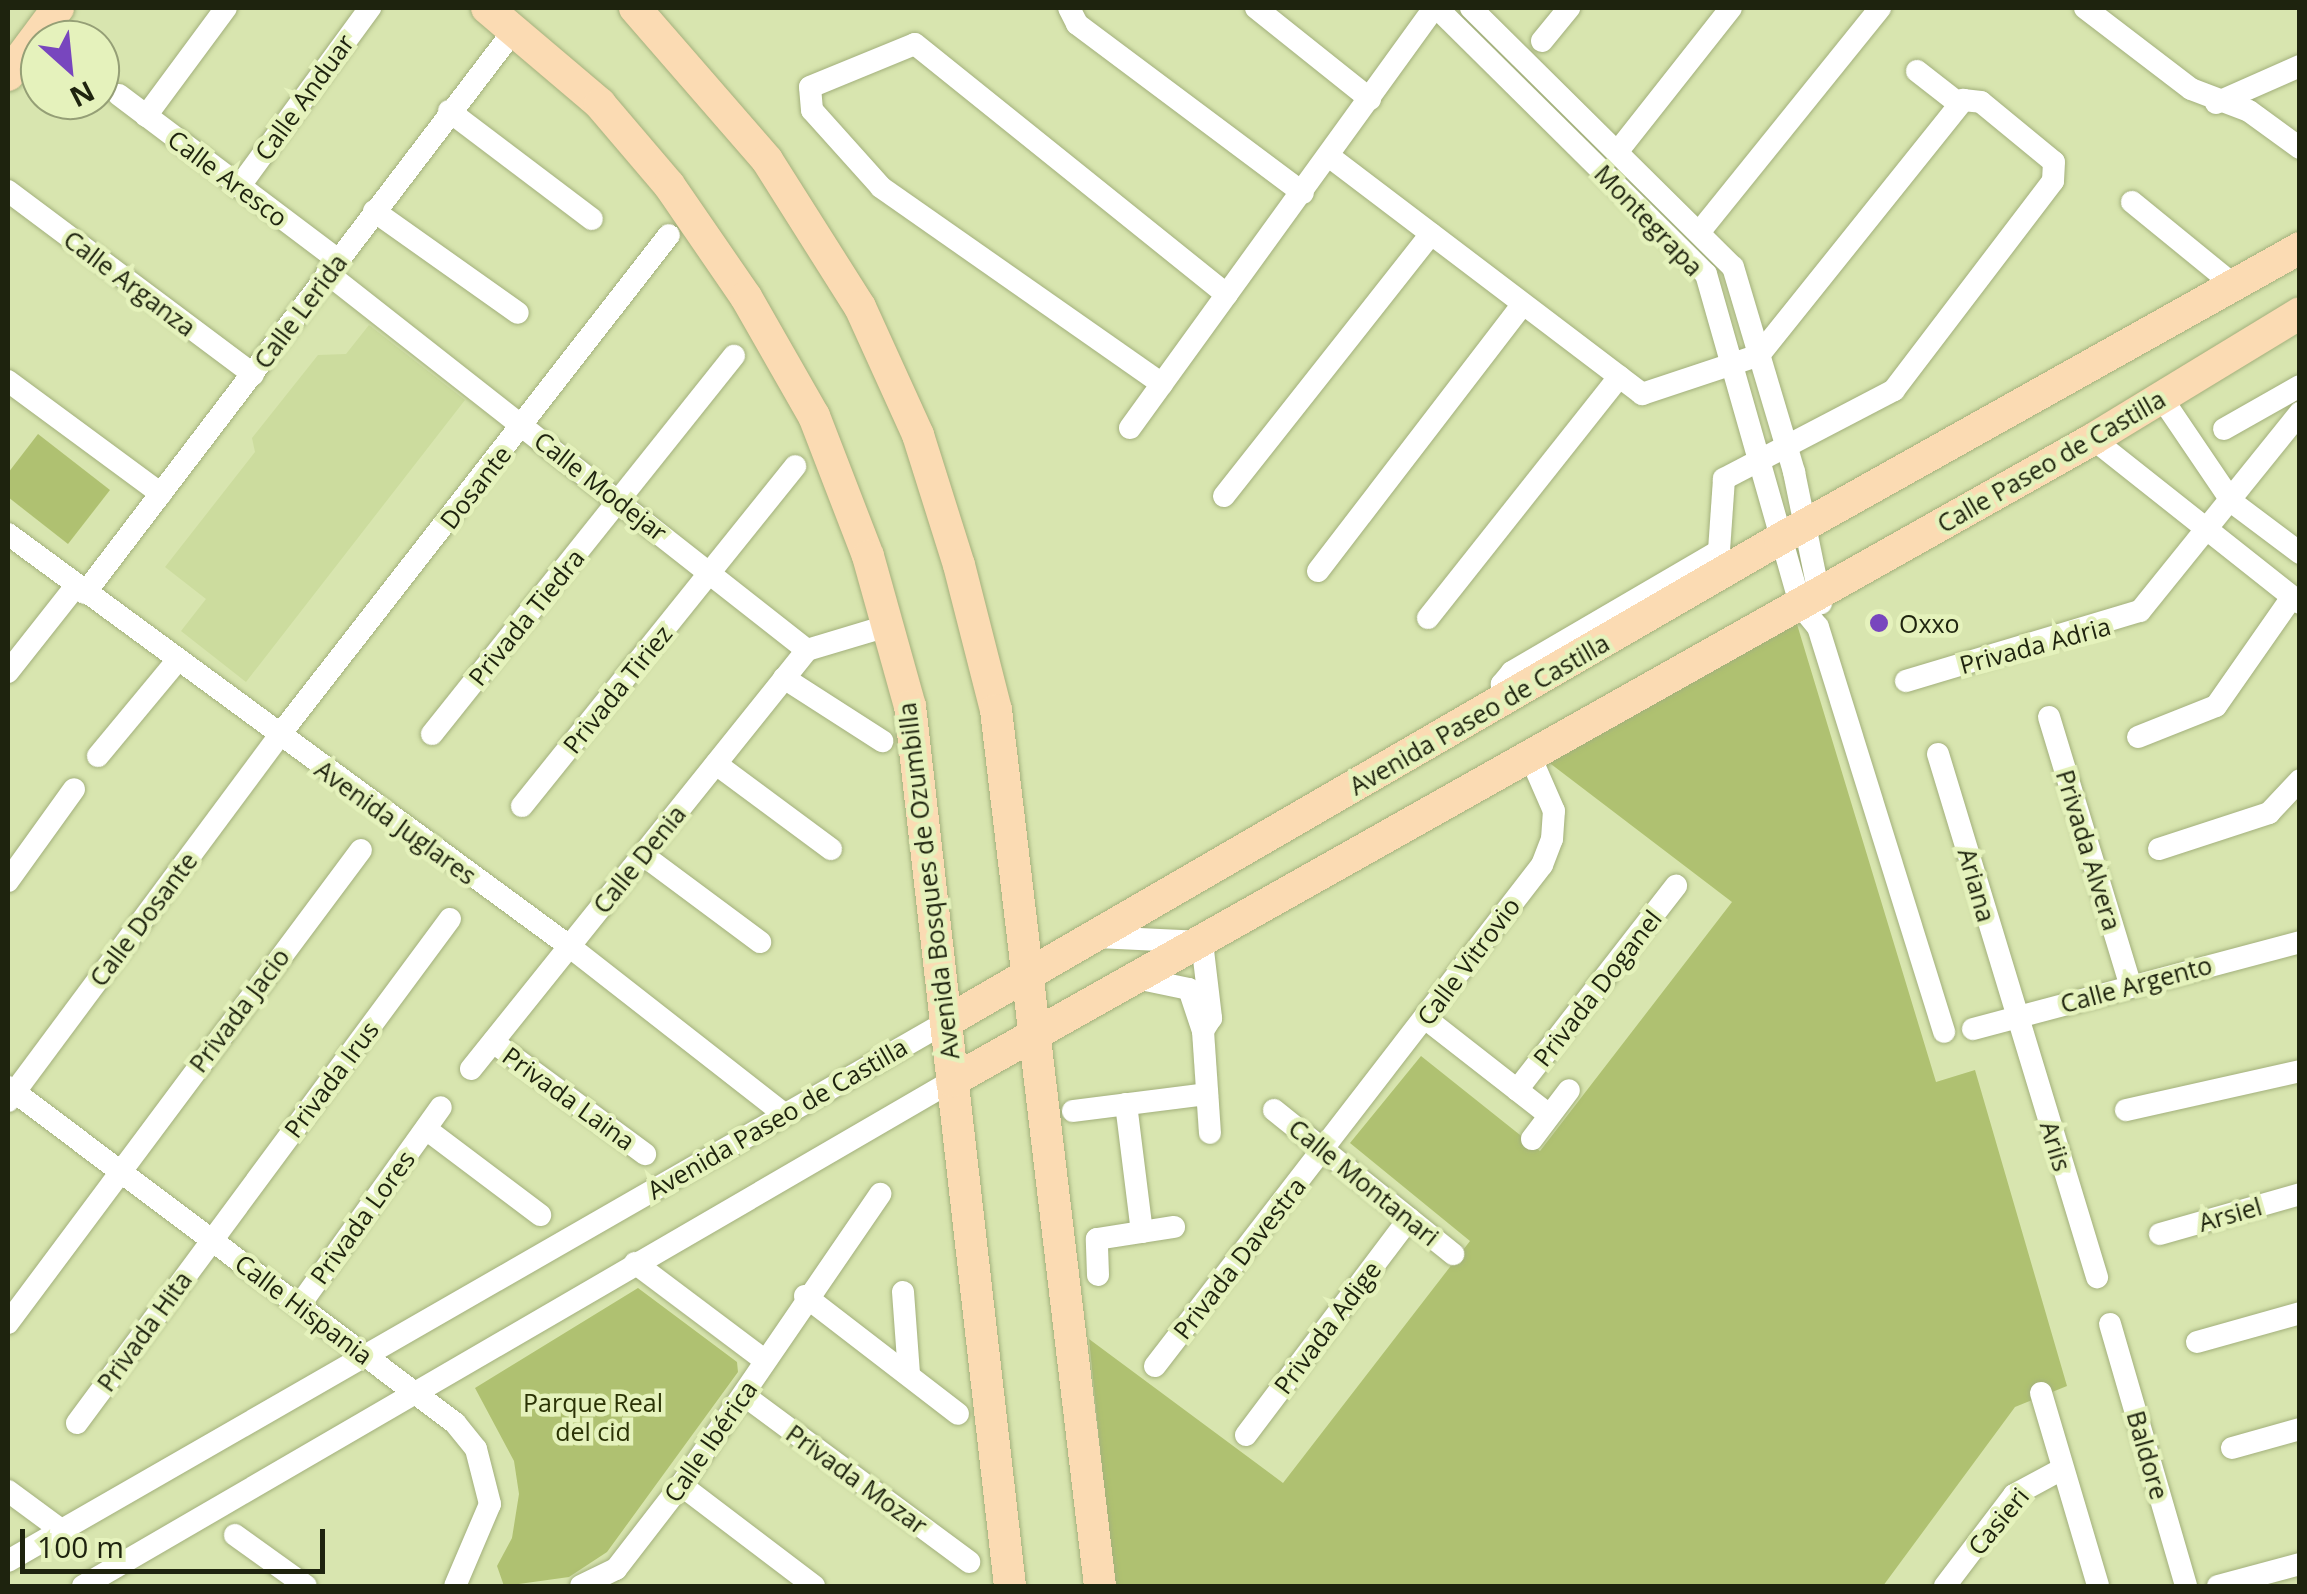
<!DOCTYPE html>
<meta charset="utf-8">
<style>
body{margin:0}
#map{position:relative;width:2307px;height:1594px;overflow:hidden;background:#d8e5af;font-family:"Open Sans",sans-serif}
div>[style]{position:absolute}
.built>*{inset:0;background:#ccdc9e}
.green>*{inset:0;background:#afc171}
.roads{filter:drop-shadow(0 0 2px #a3b07c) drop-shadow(0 0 2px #a3b07c)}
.street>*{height:22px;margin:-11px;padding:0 11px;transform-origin:11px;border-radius:11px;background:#fff}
.secondary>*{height:32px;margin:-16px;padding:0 16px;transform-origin:16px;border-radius:16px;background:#fbdbb3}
.dots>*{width:28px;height:28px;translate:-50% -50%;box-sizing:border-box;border:5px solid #e5f2bc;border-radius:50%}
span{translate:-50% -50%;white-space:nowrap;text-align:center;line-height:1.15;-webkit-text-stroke:9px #e5f2bc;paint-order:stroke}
.street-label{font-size:25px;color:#1e230e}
.poi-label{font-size:25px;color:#1e230e}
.left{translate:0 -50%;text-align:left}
.park-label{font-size:25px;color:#2a3204}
.frame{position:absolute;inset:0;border:10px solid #1e230e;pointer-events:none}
.north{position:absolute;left:20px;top:20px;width:100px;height:100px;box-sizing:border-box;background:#e5f2bc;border:2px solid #959f76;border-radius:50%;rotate:153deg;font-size:28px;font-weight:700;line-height:40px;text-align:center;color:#1e230e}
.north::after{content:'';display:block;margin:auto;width:35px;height:45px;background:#7846be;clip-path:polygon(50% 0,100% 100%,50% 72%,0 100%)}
.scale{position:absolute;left:20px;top:1529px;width:305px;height:45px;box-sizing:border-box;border:5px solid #1e230e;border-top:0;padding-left:12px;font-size:30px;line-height:35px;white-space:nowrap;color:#1e230e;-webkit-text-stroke:8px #e5f2bc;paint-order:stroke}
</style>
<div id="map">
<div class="built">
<i style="clip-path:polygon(369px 325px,465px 400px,246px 682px,181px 631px,206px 599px,165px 567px,255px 452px,252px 438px,318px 355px,346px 354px)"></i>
</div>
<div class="green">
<i style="clip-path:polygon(38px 434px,110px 490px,68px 544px,8px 497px,8px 473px)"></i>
<i style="clip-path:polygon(1796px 621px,1936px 1082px,1975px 1070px,2067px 1386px,2015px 1407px,1883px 1586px,1114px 1586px,1089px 1339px,1283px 1483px,1470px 1241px,1350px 1143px,1421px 1056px,1540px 1151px,1732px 902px,1547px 761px)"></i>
<i style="clip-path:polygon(638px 1288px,737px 1362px,738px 1372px,607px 1552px,569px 1577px,504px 1586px,497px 1566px,512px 1538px,519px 1494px,514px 1461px,475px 1388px)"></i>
</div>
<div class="roads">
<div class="street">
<i style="left:1069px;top:8px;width:18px;rotate:63deg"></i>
<i style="left:1077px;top:24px;width:282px;rotate:36.8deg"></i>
<i style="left:1256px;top:8px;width:146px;rotate:38.6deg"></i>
<i style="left:1437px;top:8px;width:378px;rotate:44.7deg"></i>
<i style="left:1706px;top:274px;width:344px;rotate:74.1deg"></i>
<i style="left:1800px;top:605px;width:28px;rotate:51deg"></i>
<i style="left:1818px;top:627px;width:424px;rotate:72.7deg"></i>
<i style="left:1471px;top:8px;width:368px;rotate:44.7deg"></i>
<i style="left:1733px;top:267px;width:214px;rotate:73.4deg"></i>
<i style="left:1794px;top:472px;width:134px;rotate:78.4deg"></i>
<i style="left:2085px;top:8px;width:133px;rotate:37.4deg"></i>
<i style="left:2191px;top:89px;width:62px;rotate:20.8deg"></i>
<i style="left:2249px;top:111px;width:63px;rotate:36deg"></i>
<i style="left:1542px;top:41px;width:43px;rotate:-50.7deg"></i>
<i style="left:1917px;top:71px;width:52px;rotate:38deg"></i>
<i style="left:119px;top:95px;width:274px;rotate:37deg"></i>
<i style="left:2216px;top:103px;width:92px;rotate:-23.8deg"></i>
<i style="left:449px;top:111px;width:179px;rotate:37.1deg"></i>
<i style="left:146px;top:116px;width:134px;rotate:-53.5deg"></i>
<i style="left:1618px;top:151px;width:182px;rotate:-51.7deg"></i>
<i style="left:1330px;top:157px;width:392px;rotate:37.2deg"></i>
<i style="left:1642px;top:394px;width:123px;rotate:-18.4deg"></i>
<i style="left:1759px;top:355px;width:327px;rotate:-51.3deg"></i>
<i style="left:1963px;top:100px;width:18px;rotate:6deg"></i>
<i style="left:1981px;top:102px;width:94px;rotate:39.4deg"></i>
<i style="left:2054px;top:162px;width:19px;rotate:93deg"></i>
<i style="left:2053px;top:181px;width:263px;rotate:127.3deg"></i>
<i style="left:1894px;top:390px;width:192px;rotate:152.4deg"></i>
<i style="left:1724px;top:479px;width:72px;rotate:94deg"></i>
<i style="left:1719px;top:551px;width:240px;rotate:149.7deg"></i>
<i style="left:1512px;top:672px;width:16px;rotate:130deg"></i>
<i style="left:1502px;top:684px;width:14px;rotate:78deg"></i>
<i style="left:239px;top:187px;width:222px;rotate:-53.8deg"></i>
<i style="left:8px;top:191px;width:306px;rotate:36.8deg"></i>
<i style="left:2132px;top:202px;width:133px;rotate:39.2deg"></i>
<i style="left:374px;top:211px;width:176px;rotate:35.3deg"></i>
<i style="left:1701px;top:230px;width:285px;rotate:-51.1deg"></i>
<i style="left:327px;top:273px;width:610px;rotate:38.15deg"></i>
<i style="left:8px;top:381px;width:190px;rotate:36.4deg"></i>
<i style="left:1162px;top:384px;width:343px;rotate:-145deg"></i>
<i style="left:881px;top:187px;width:103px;rotate:-131.9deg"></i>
<i style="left:812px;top:110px;width:23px;rotate:-95deg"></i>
<i style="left:810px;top:87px;width:113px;rotate:-22.3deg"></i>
<i style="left:915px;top:44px;width:400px;rotate:38.8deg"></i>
<i style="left:2161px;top:397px;width:127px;rotate:55.9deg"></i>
<i style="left:2232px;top:502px;width:85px;rotate:36.9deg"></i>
<i style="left:1130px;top:428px;width:518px;rotate:-54.1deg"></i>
<i style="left:2224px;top:429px;width:87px;rotate:-29.5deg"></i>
<i style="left:2093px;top:439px;width:264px;rotate:38.4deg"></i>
<i style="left:1224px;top:496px;width:334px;rotate:-51.7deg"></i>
<i style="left:8px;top:534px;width:696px;rotate:36.29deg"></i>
<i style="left:569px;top:946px;width:271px;rotate:38deg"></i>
<i style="left:1318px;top:571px;width:335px;rotate:-52.5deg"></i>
<i style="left:85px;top:593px;width:709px;rotate:-52.68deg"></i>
<i style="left:1428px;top:618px;width:308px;rotate:-51.6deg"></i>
<i style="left:807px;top:650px;width:84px;rotate:-16.7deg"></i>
<i style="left:8px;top:672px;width:110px;rotate:-51.7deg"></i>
<i style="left:784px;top:678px;width:117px;rotate:32.7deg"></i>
<i style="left:1906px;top:681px;width:244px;rotate:-16.7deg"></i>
<i style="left:2140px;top:611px;width:255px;rotate:-51.1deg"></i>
<i style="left:2049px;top:717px;width:279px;rotate:73.1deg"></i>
<i style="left:432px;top:734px;width:484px;rotate:-51.4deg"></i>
<i style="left:2138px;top:737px;width:84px;rotate:-21.7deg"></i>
<i style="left:2216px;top:706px;width:133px;rotate:-55.1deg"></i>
<i style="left:1938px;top:754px;width:547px;rotate:73.09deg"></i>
<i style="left:98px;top:756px;width:124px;rotate:-50.3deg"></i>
<i style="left:716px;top:764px;width:143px;rotate:36.5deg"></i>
<i style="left:522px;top:806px;width:436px;rotate:-51.2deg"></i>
<i style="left:2159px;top:849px;width:116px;rotate:-18.1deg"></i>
<i style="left:2269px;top:813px;width:45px;rotate:-46.8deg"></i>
<i style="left:643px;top:855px;width:146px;rotate:36.6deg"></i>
<i style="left:8px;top:881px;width:113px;rotate:-54.3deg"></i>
<i style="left:1097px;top:937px;width:105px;rotate:2.7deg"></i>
<i style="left:1202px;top:942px;width:77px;rotate:83.2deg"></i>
<i style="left:1211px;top:1018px;width:15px;rotate:122deg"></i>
<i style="left:1136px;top:978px;width:54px;rotate:11.7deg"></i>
<i style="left:1189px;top:989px;width:44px;rotate:71.6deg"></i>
<i style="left:1203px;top:1031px;width:102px;rotate:86.1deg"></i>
<i style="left:1425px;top:1018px;width:157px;rotate:38deg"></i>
<i style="left:1973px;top:1029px;width:338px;rotate:-14.9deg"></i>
<i style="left:493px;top:1042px;width:189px;rotate:36.4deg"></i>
<i style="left:471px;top:1069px;width:537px;rotate:-51.27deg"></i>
<i style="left:8px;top:1087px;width:559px;rotate:36.93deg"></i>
<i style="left:455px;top:1423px;width:33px;rotate:51deg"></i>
<i style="left:476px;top:1449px;width:57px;rotate:75.7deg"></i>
<i style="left:490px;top:1504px;width:89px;rotate:113.1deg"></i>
<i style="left:1517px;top:1090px;width:259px;rotate:-52.1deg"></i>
<i style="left:8px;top:1101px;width:453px;rotate:-53.4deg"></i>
<i style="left:278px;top:737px;width:636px;rotate:-52.09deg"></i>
<i style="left:1126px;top:1104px;width:129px;rotate:82.9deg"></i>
<i style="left:1274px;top:1110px;width:230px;rotate:38.8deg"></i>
<i style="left:2126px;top:1110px;width:178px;rotate:-12.6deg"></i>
<i style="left:1073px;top:1111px;width:135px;rotate:-7.2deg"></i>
<i style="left:426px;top:1129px;width:143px;rotate:37deg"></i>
<i style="left:1532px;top:1139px;width:61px;rotate:-52.9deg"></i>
<i style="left:2160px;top:1234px;width:146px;rotate:-15.9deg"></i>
<i style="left:635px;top:1263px;width:161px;rotate:36.9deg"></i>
<i style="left:1098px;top:1275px;width:36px;rotate:-92deg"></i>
<i style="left:1097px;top:1239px;width:78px;rotate:-8.9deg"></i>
<i style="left:903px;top:1292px;width:82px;rotate:85.8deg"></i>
<i style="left:805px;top:1296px;width:193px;rotate:37.6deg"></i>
<i style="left:299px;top:1306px;width:244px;rotate:-54.5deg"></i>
<i style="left:8px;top:1323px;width:590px;rotate:-53.27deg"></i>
<i style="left:2110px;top:1324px;width:273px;rotate:73.8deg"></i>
<i style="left:2197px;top:1342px;width:107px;rotate:-15.7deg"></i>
<i style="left:1155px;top:1366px;width:633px;rotate:-52.32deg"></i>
<i style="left:1542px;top:865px;width:28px;rotate:-69deg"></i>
<i style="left:1552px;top:839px;width:28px;rotate:-86deg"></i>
<i style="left:1554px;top:811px;width:60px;rotate:-113.6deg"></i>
<i style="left:2041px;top:1393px;width:201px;rotate:73.5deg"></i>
<i style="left:745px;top:1396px;width:279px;rotate:36.5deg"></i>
<i style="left:77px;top:1423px;width:627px;rotate:-53.5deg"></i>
<i style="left:1246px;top:1435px;width:271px;rotate:-53deg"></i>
<i style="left:2232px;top:1448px;width:71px;rotate:-15.6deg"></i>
<i style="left:681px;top:1485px;width:167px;rotate:37.2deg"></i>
<i style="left:8px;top:1491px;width:66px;rotate:36.3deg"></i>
<i style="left:235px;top:1535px;width:87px;rotate:35.7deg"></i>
<i style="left:8px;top:1561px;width:1082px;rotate:-29.88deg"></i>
<i style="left:83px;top:1586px;width:1005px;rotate:-30.16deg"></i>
<i style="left:581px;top:1586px;width:39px;rotate:-26deg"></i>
<i style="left:616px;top:1569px;width:106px;rotate:-52.3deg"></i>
<i style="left:681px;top:1485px;width:353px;rotate:-55.6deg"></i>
<i style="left:1945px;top:1586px;width:114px;rotate:-52.8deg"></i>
<i style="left:2014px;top:1495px;width:55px;rotate:-28.4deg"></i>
<i style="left:2218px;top:1586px;width:85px;rotate:-15deg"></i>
</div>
<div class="secondary">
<i style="left:487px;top:8px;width:148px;rotate:40.3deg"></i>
<i style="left:600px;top:104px;width:106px;rotate:49.6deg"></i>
<i style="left:669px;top:185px;width:136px;rotate:55.5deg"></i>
<i style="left:746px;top:297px;width:137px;rotate:60.3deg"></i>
<i style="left:814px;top:416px;width:150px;rotate:68.9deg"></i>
<i style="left:868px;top:556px;width:156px;rotate:74.4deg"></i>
<i style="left:910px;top:706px;width:886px;rotate:83.52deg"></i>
<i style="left:635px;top:8px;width:201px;rotate:49deg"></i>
<i style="left:767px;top:160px;width:174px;rotate:57.7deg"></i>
<i style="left:860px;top:307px;width:141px;rotate:65.6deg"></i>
<i style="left:918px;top:435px;width:136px;rotate:72.5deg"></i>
<i style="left:959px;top:565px;width:150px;rotate:75.7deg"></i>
<i style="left:996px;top:710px;width:882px;rotate:83.23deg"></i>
<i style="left:8px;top:75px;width:84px;rotate:-53.3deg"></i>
<i style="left:946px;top:1022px;width:964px;rotate:-30.08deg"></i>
<i style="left:1780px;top:539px;width:596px;rotate:-29.23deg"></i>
<i style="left:952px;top:1081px;width:1309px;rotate:-29.36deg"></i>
<i style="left:2093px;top:439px;width:242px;rotate:-31.3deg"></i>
</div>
</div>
<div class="dots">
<i style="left:1879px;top:623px;background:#7846be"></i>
</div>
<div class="street-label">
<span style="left:304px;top:97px;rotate:-54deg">Calle Anduar</span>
<span style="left:228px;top:178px;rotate:37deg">Calle Aresco</span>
<span style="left:1649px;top:220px;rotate:46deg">Montegrapa</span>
<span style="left:130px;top:283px;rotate:37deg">Calle Arganza</span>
<span style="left:300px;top:311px;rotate:-53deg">Calle Lerida</span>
<span style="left:2051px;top:461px;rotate:-30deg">Calle Paseo de Castilla</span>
<span style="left:601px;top:486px;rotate:38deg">Calle Modejar</span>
<span style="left:475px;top:487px;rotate:-52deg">Dosante</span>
<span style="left:526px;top:617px;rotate:-51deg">Privada Tiedra</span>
<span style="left:2035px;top:645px;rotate:-15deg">Privada Adria</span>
<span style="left:617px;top:689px;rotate:-51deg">Privada Tiriez</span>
<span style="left:1479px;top:714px;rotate:-30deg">Avenida Paseo de Castilla</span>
<span style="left:396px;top:822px;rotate:36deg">Avenida Juglares</span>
<span style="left:2089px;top:850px;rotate:73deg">Privada Alvera</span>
<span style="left:639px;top:859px;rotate:-51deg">Calle Denia</span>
<span style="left:928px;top:881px;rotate:-97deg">Avenida Bosques de Ozumbilla</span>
<span style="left:1977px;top:885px;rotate:74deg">Ariana</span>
<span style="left:143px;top:919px;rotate:-53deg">Calle Dosante</span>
<span style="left:1468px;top:961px;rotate:-53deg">Calle Vitrovio</span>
<span style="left:2136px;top:984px;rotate:-15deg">Calle Argento</span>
<span style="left:1597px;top:988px;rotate:-52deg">Privada Doganel</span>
<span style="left:239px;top:1010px;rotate:-53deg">Privada Jacio</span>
<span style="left:331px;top:1079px;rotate:-53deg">Privada Irus</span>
<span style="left:569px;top:1098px;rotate:36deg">Privada Laina</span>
<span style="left:777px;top:1118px;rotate:-30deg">Avenida Paseo de Castilla</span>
<span style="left:2056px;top:1146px;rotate:73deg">Ariis</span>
<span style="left:1364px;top:1182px;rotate:39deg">Calle Montanari</span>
<span style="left:2230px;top:1214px;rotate:-16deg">Arsiel</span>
<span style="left:362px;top:1217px;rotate:-54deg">Privada Lores</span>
<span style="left:1239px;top:1258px;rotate:-52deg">Privada Davestra</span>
<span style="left:304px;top:1309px;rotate:37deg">Calle Hispania</span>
<span style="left:1327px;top:1327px;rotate:-53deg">Privada Adige</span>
<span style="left:144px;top:1331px;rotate:-54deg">Privada Hita</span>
<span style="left:710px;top:1441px;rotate:-55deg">Calle Ibérica</span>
<span style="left:2148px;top:1455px;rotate:74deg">Baldore</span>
<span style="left:857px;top:1479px;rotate:36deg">Privada Mozar</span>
<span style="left:1998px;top:1521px;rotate:-50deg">Casieri</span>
</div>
<div class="poi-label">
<span class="left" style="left:1899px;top:623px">Oxxo</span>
</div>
<div class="park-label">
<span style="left:593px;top:1417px">Parque Real<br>del cid</span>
</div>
<div class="frame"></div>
<div class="north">N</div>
<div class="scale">100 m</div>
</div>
